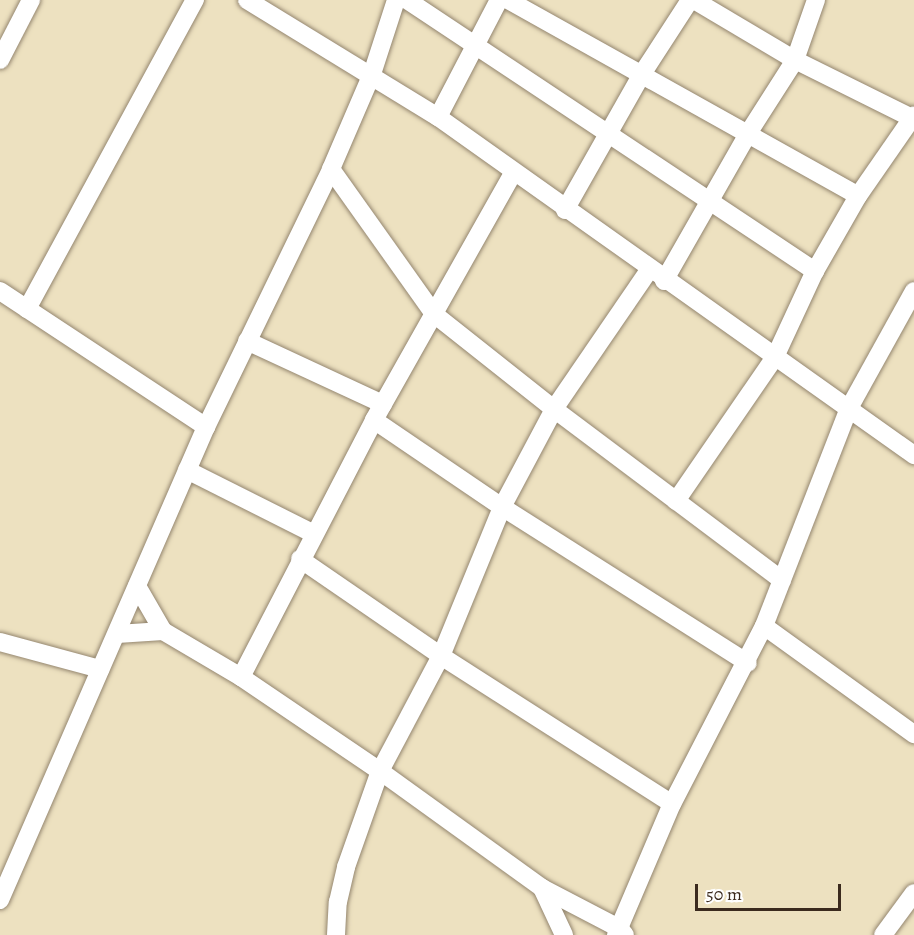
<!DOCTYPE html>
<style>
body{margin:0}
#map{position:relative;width:914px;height:935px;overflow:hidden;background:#ede1c0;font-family:Alegreya,serif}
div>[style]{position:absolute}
.roads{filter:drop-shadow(0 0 2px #94866f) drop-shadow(0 0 2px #94866f)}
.minor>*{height:18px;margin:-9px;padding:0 9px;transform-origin:9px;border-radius:9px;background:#fff}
span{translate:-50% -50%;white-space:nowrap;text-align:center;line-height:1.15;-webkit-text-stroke:6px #fff;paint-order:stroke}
.scale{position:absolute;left:695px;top:884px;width:146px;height:27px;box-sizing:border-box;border:3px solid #3b2a1e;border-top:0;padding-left:8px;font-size:18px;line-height:21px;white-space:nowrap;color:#3b2a1e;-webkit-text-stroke:4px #fff;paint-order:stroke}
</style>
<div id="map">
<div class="roads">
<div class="minor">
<i style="left:247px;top:0;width:224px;rotate:31.5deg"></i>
<i style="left:438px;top:117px;width:584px;rotate:35.38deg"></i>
<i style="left:407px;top:0;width:490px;rotate:33.6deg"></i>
<i style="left:508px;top:0;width:401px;rotate:29.2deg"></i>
<i style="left:694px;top:0;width:117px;rotate:30.7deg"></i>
<i style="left:795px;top:60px;width:133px;rotate:26.4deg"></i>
<i style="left:0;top:60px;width:68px;rotate:-62.7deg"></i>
<i style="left:438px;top:117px;width:132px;rotate:-62.5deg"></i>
<i style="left:331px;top:169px;width:178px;rotate:54.6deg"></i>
<i style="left:434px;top:314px;width:153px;rotate:38.4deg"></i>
<i style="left:554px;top:409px;width:285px;rotate:36.9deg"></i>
<i style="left:565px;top:210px;width:156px;rotate:-60.5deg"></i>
<i style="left:642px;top:74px;width:88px;rotate:-57deg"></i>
<i style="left:664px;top:281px;width:172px;rotate:-60.3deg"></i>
<i style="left:749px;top:132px;width:85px;rotate:-57.4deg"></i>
<i style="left:795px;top:60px;width:64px;rotate:-70.7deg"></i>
<i style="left:0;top:291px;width:247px;rotate:33.4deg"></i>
<i style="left:27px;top:309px;width:352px;rotate:-61.5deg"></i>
<i style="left:247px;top:341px;width:150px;rotate:24.9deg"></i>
<i style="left:374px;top:420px;width:155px;rotate:34.2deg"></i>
<i style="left:502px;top:507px;width:291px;rotate:32.4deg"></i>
<i style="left:187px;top:470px;width:142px;rotate:26.7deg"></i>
<i style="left:676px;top:501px;width:175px;rotate:-55.5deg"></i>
<i style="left:775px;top:357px;width:95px;rotate:-65.1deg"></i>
<i style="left:815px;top:271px;width:86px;rotate:-60.2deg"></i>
<i style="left:858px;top:196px;width:98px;rotate:-55.3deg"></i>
<i style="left:300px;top:559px;width:171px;rotate:34.5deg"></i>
<i style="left:441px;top:656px;width:274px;rotate:32.6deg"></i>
<i style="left:137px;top:586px;width:52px;rotate:60deg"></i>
<i style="left:163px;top:631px;width:91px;rotate:30.5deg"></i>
<i style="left:241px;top:677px;width:168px;rotate:34.1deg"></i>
<i style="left:380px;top:771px;width:200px;rotate:35.8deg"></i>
<i style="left:542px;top:888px;width:87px;rotate:27.5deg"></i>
<i style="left:619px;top:928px;width:9px;rotate:49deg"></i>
<i style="left:764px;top:626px;width:185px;rotate:35.8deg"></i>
<i style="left:117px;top:634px;width:46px;rotate:-3.7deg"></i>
<i style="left:0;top:642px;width:104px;rotate:15.1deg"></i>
<i style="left:241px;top:677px;width:289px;rotate:-62.6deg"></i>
<i style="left:374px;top:420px;width:283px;rotate:-60.6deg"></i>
<i style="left:542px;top:888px;width:52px;rotate:64.9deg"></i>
<i style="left:0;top:900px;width:516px;rotate:-66.47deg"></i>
<i style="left:206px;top:427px;width:287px;rotate:-64.1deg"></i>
<i style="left:331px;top:169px;width:103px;rotate:-66.7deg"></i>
<i style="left:372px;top:74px;width:78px;rotate:-72deg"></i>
<i style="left:336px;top:935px;width:33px;rotate:-87deg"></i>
<i style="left:338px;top:902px;width:36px;rotate:-77deg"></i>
<i style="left:346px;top:867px;width:102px;rotate:-70.5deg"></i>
<i style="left:380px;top:771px;width:130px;rotate:-62.1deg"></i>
<i style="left:441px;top:656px;width:161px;rotate:-67.7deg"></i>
<i style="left:502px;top:507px;width:111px;rotate:-62deg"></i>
<i style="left:554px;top:409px;width:168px;rotate:-55.6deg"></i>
<i style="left:616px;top:935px;width:142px;rotate:-66.9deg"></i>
<i style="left:672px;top:804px;width:200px;rotate:-62.7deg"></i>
<i style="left:764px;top:626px;width:232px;rotate:-68.7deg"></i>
<i style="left:848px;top:410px;width:136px;rotate:-61deg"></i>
<i style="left:883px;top:935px;width:52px;rotate:-53.6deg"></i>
</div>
</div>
<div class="scale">50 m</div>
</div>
